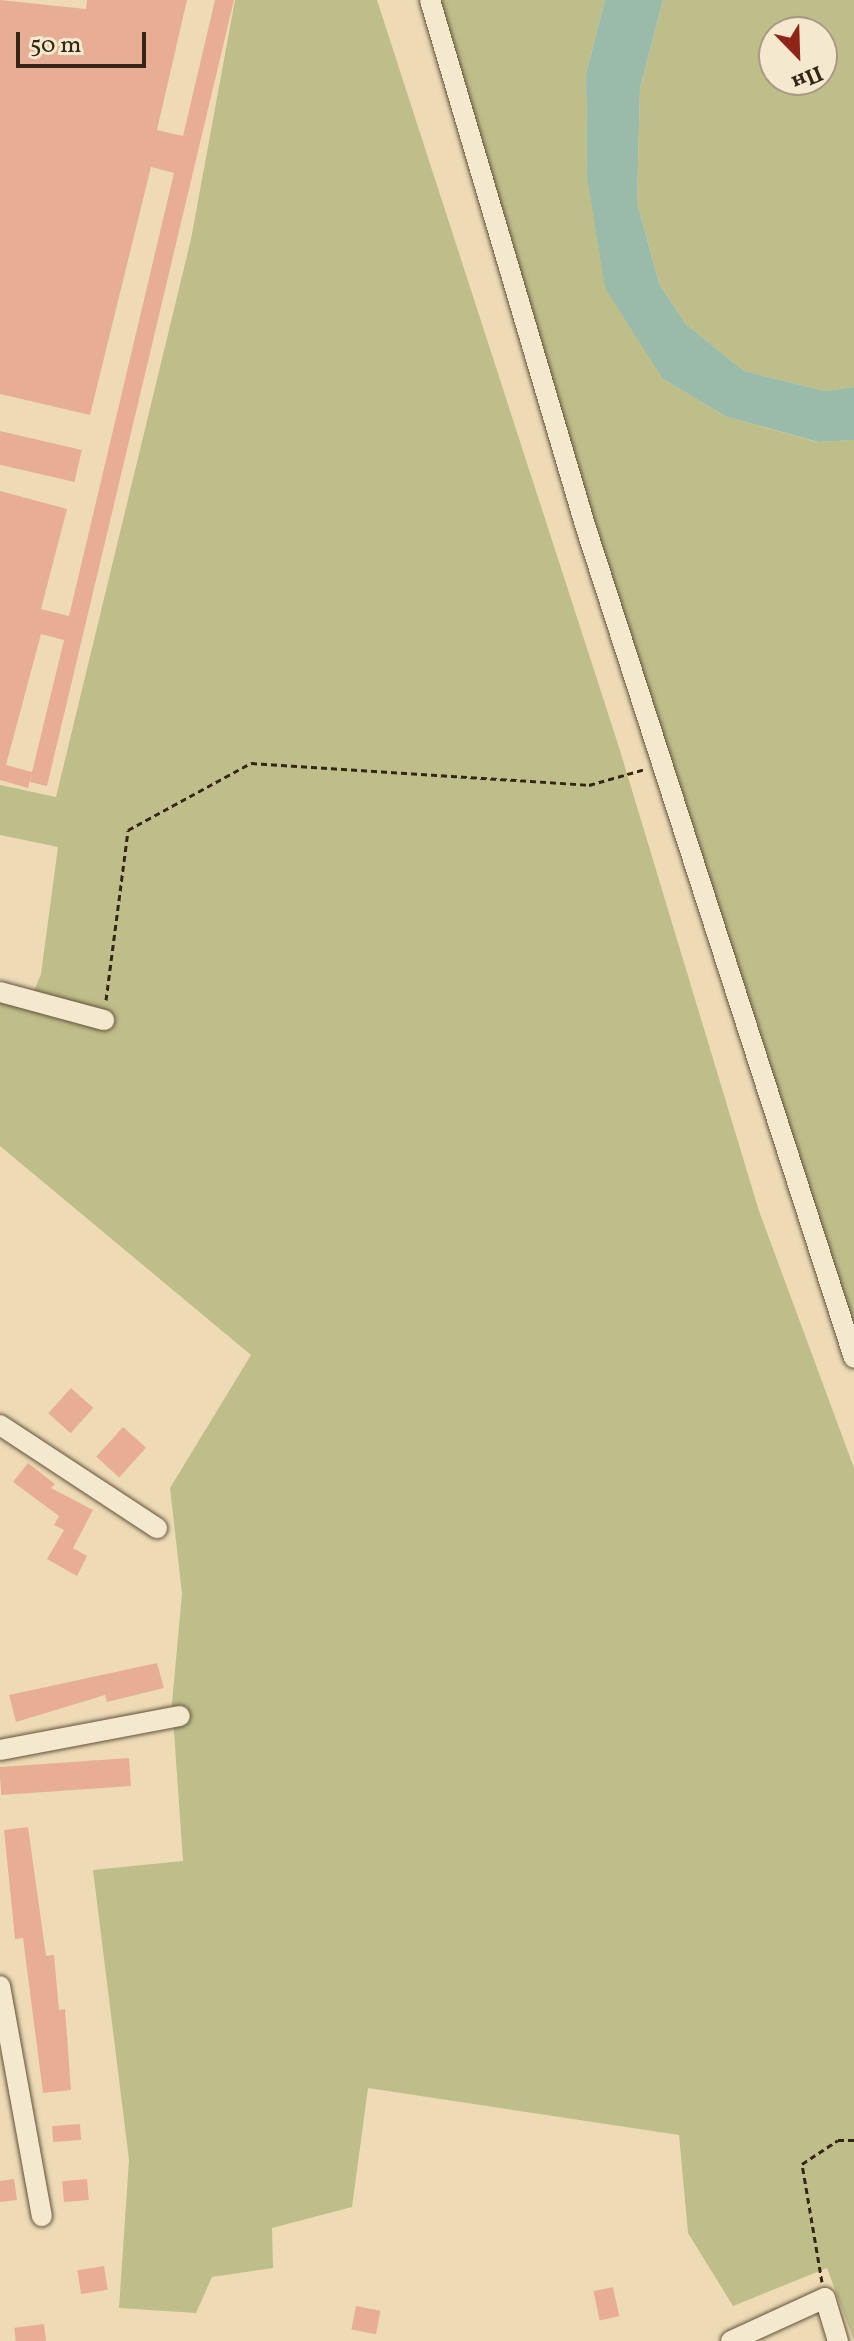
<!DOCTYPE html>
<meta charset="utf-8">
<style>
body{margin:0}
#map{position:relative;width:854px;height:2341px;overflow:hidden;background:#eedbb5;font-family:Vollkorn,serif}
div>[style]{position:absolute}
.green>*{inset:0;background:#bebe8a}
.water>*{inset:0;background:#9abbaa}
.building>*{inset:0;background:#e8ae93;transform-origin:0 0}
.path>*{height:3px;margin-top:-1.5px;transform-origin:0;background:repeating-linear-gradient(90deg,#352514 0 6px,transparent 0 10px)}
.roads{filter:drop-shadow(0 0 2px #63523c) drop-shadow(0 0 2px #63523c)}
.street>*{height:20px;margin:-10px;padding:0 10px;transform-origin:10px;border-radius:10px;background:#f4e8cf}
span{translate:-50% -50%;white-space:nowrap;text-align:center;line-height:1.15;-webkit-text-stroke:6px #f4e8cf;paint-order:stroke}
.north{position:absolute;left:758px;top:16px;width:80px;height:80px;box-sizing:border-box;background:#f4e8cf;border:2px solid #a89a84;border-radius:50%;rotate:157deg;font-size:22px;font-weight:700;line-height:32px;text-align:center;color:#352514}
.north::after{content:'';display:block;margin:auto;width:28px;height:36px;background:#8f2418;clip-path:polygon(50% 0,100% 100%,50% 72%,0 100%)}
.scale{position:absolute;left:16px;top:32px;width:130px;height:36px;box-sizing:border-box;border:4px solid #352514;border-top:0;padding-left:10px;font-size:24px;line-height:28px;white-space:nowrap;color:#352514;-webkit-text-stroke:6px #f4e8cf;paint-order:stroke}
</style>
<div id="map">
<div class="green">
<i style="clip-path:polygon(235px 0,377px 0,618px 744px,759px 1211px,854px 1468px,854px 2341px,827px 2268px,733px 2306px,688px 2233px,679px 2135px,368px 2088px,352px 2207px,272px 2228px,273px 2268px,212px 2277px,196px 2313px,119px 2308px,129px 2160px,93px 1870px,183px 1861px,172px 1703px,182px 1594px,170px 1488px,251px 1355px,0 1146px,0 996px,29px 1003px,41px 974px,58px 847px,0 835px,0 785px,56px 797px,191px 239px)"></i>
<i style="clip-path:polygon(439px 0,605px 0,586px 74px,587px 176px,663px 379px,725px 416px,817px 442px,854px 440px,854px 1338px,538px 350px)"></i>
<i style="clip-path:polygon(evenodd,663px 0,854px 0,854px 387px,825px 391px,744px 371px,686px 324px,660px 286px,637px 203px,640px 88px,663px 0,774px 32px,822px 32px,822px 80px,774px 80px,774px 32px)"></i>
</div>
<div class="water">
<i style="clip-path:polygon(605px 0,663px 0,640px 88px,637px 203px,660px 286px,686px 324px,744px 371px,825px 391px,854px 387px,854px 440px,818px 442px,725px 416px,663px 379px,605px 288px,587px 176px,586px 74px)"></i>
</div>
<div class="building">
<i style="clip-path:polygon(evenodd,0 0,86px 9px,87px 0,187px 0,157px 130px,183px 136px,215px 0,234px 0,47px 786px,30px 782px,32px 772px,28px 788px,0 780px,0 491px,67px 509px,41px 609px,69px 616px,174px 173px,151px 167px,90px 415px,0 394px,0 0,41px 634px,64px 640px,32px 772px,6px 765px,41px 634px)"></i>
<i style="left:0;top:431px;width:84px;height:33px;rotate:13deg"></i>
<i style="left:71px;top:1388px;width:30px;height:34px;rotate:42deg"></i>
<i style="left:123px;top:1427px;width:31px;height:40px;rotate:42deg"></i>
<i style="clip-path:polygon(28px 1463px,55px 1484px,51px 1488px,93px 1510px,73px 1548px,87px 1556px,77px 1576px,47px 1559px,64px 1530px,54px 1525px,59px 1516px,13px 1482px)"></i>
<i style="clip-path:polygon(157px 1663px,164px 1688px,107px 1702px,105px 1695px,16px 1722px,9px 1695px)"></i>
<i style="left:129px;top:1758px;width:28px;height:130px;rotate:86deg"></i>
<i style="clip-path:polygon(28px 1827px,46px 1956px,54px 1955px,59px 2010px,65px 2009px,71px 2090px,43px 2093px,23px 1938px,15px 1939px,4px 1830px)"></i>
<i style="left:80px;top:2124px;width:16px;height:28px;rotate:86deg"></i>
<i style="clip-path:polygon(14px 2179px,17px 2200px,0 2202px,0 2181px)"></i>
<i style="left:87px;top:2179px;width:21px;height:25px;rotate:85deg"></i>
<i style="left:104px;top:2266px;width:24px;height:27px;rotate:81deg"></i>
<i style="left:613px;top:2287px;width:30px;height:20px;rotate:78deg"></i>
<i style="left:356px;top:2306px;width:25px;height:24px;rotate:11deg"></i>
<i style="left:44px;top:2324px;width:17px;height:30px;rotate:83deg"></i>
</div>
<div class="path">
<i style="left:106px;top:1000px;width:171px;rotate:-82.6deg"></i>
<i style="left:128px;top:830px;width:140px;rotate:-28.6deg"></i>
<i style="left:251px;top:763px;width:339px;rotate:3.7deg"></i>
<i style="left:589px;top:785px;width:58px;rotate:-15.9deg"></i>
<i style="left:822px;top:2282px;width:120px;rotate:-99.6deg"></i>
<i style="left:802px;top:2164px;width:43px;rotate:-33.7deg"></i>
<i style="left:838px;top:2140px;width:16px"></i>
</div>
<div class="roads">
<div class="street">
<i style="left:430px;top:0;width:547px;rotate:73.55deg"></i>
<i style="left:585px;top:525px;width:875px;rotate:72.1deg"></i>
<i style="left:0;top:992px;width:108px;rotate:15.1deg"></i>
<i style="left:0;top:1425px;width:188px;rotate:33.3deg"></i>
<i style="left:0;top:1750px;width:183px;rotate:-10.7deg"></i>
<i style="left:0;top:1986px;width:234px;rotate:79.7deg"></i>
<i style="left:731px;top:2341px;width:103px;rotate:-24.6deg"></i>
<i style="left:825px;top:2298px;width:45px;rotate:73.2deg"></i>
</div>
</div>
<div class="north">Пн</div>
<div class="scale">50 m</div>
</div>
